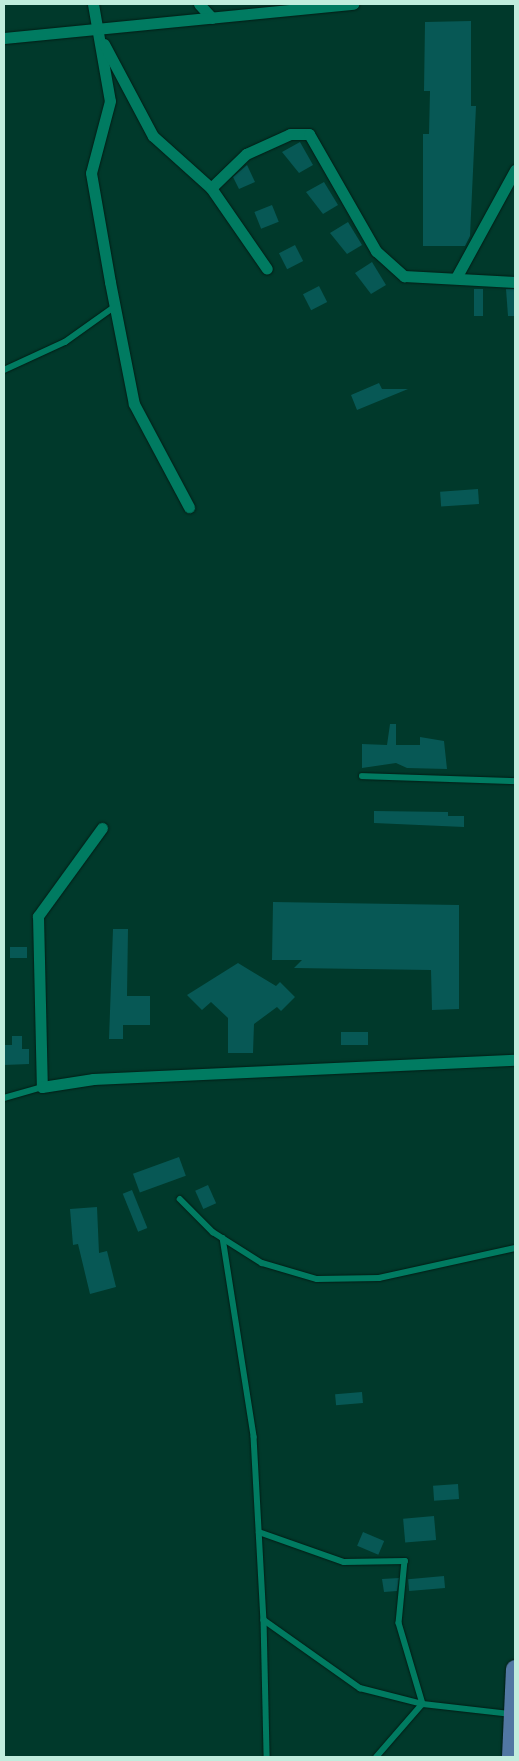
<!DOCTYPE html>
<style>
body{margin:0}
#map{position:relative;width:519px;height:1761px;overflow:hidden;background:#00392b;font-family:"PT Sans",sans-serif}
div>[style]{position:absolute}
.building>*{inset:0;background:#075855;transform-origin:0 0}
.roads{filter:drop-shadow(0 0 1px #001d15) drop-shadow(0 0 1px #001d15)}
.lane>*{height:5.5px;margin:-2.75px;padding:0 2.75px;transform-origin:2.75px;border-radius:2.75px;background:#007b61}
.street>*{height:11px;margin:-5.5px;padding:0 5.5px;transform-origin:5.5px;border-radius:5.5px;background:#007b61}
.primary>*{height:18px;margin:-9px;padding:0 9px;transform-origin:9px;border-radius:9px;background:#5177a2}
span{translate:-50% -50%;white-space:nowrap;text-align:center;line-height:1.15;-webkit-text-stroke:4.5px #0d2c23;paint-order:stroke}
.frame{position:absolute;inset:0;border:5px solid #c0eddd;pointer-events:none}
</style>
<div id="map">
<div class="building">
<i style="clip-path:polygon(471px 21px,471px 106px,476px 106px,470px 236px,465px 246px,423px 246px,423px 134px,429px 134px,430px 91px,424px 91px,425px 22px)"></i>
<i style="clip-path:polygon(300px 142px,313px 165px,299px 173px,282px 152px)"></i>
<i style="clip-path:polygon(247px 165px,255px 182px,239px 189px,233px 177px)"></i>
<i style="clip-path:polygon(324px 182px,338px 205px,323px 214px,306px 192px)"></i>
<i style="left:272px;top:205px;width:18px;height:19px;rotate:68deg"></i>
<i style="clip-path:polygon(348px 222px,362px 245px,347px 254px,330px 233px)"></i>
<i style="left:295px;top:245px;width:18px;height:18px;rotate:63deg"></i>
<i style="clip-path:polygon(372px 262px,386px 285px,371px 294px,355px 273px)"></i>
<i style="left:319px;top:286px;width:18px;height:18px;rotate:63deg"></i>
<i style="left:474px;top:289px;width:9px;height:27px"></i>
<i style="clip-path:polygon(506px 289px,515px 289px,515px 316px,508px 316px)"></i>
<i style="clip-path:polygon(379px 383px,382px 389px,408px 389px,357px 410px,351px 395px)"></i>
<i style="left:478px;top:489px;width:15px;height:38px;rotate:86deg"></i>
<i style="clip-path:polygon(390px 724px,396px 724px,396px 745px,420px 745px,420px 737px,444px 741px,447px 769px,407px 768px,396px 763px,362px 768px,362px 744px,387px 745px)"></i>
<i style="clip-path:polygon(374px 811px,448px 812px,448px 816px,464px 816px,464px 827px,374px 823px)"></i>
<i style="clip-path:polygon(273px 902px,459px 905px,459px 1009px,432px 1010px,431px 970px,294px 968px,302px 960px,272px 960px)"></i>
<i style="clip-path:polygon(113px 929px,128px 929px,127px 996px,150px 996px,150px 1025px,123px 1025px,123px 1039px,109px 1039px)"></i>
<i style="left:10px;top:947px;width:17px;height:11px"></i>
<i style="clip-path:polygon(238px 963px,276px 986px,280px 982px,295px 997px,281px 1011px,277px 1007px,254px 1024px,253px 1053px,228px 1053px,228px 1018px,211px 1002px,202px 1010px,187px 995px)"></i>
<i style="left:368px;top:1032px;width:13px;height:27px;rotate:90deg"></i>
<i style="clip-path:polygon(12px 1036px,22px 1036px,22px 1049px,29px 1049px,29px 1064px,4px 1065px,4px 1045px,12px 1045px)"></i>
<i style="left:179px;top:1157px;width:20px;height:49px;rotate:70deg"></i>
<i style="left:208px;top:1185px;width:20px;height:14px;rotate:66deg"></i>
<i style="left:132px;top:1190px;width:41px;height:10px;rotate:68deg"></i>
<i style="clip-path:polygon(97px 1207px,99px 1253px,107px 1251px,116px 1287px,90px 1294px,78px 1244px,73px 1245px,70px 1209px)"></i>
<i style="left:362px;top:1392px;width:11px;height:27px;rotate:85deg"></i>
<i style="left:458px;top:1484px;width:15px;height:25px;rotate:86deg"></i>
<i style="left:434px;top:1516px;width:24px;height:31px;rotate:85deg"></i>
<i style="left:363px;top:1532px;width:23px;height:15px;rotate:23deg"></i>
<i style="left:444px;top:1576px;width:12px;height:36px;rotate:85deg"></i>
<i style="clip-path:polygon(399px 1578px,397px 1591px,384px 1592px,382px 1579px)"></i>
</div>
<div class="roads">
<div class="lane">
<i style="left:4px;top:370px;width:67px;rotate:-24.7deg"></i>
<i style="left:65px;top:342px;width:60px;rotate:-35.5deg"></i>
<i style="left:362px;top:776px;width:153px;rotate:1.9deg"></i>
<i style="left:4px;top:1098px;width:40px;rotate:-16deg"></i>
<i style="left:180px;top:1199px;width:47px;rotate:45deg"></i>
<i style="left:213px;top:1232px;width:58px;rotate:32.3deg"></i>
<i style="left:262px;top:1263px;width:57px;rotate:16.2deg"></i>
<i style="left:317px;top:1279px;width:62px;rotate:-0.9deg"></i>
<i style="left:379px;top:1278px;width:139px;rotate:-12.4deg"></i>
<i style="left:223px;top:1238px;width:201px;rotate:81.1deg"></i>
<i style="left:254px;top:1437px;width:183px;rotate:86.9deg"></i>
<i style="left:264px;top:1620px;width:118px;rotate:35.3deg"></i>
<i style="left:360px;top:1688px;width:65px;rotate:14.3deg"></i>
<i style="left:423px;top:1704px;width:89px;rotate:6.5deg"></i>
<i style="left:259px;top:1532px;width:90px;rotate:19.4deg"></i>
<i style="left:344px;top:1562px;width:61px;rotate:-0.9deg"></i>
<i style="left:405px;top:1561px;width:62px;rotate:95.5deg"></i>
<i style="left:399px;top:1623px;width:84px;rotate:73.5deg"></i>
<i style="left:423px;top:1704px;width:70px;rotate:131deg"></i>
<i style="left:264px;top:1620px;width:137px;rotate:88.7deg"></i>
</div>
<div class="street">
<i style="left:93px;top:4px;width:98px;rotate:80.1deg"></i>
<i style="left:110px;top:101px;width:74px;rotate:104.8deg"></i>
<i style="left:91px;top:173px;width:111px;rotate:80.1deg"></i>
<i style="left:110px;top:282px;width:124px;rotate:78.9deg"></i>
<i style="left:134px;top:404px;width:117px;rotate:61.9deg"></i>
<i style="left:199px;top:4px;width:19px;rotate:47deg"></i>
<i style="left:4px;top:38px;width:351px;rotate:-5.6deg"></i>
<i style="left:104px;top:44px;width:104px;rotate:62deg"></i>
<i style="left:153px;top:136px;width:78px;rotate:41.9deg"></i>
<i style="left:211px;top:188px;width:98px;rotate:55.3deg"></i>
<i style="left:211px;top:188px;width:49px;rotate:-44.2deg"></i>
<i style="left:246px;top:154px;width:48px;rotate:-24.4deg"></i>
<i style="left:290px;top:134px;width:19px"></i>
<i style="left:309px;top:134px;width:135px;rotate:60.2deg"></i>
<i style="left:376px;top:251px;width:38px;rotate:42deg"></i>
<i style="left:404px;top:276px;width:111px;rotate:3.1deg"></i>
<i style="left:457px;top:276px;width:121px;rotate:-61.3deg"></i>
<i style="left:102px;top:828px;width:109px;rotate:126deg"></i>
<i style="left:38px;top:916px;width:171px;rotate:88.7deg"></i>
<i style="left:42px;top:1087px;width:52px;rotate:-8.9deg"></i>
<i style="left:93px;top:1079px;width:422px;rotate:-2.6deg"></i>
</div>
<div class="primary">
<i style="left:511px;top:1757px;width:88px;rotate:-87.4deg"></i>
</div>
</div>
<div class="frame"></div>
</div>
